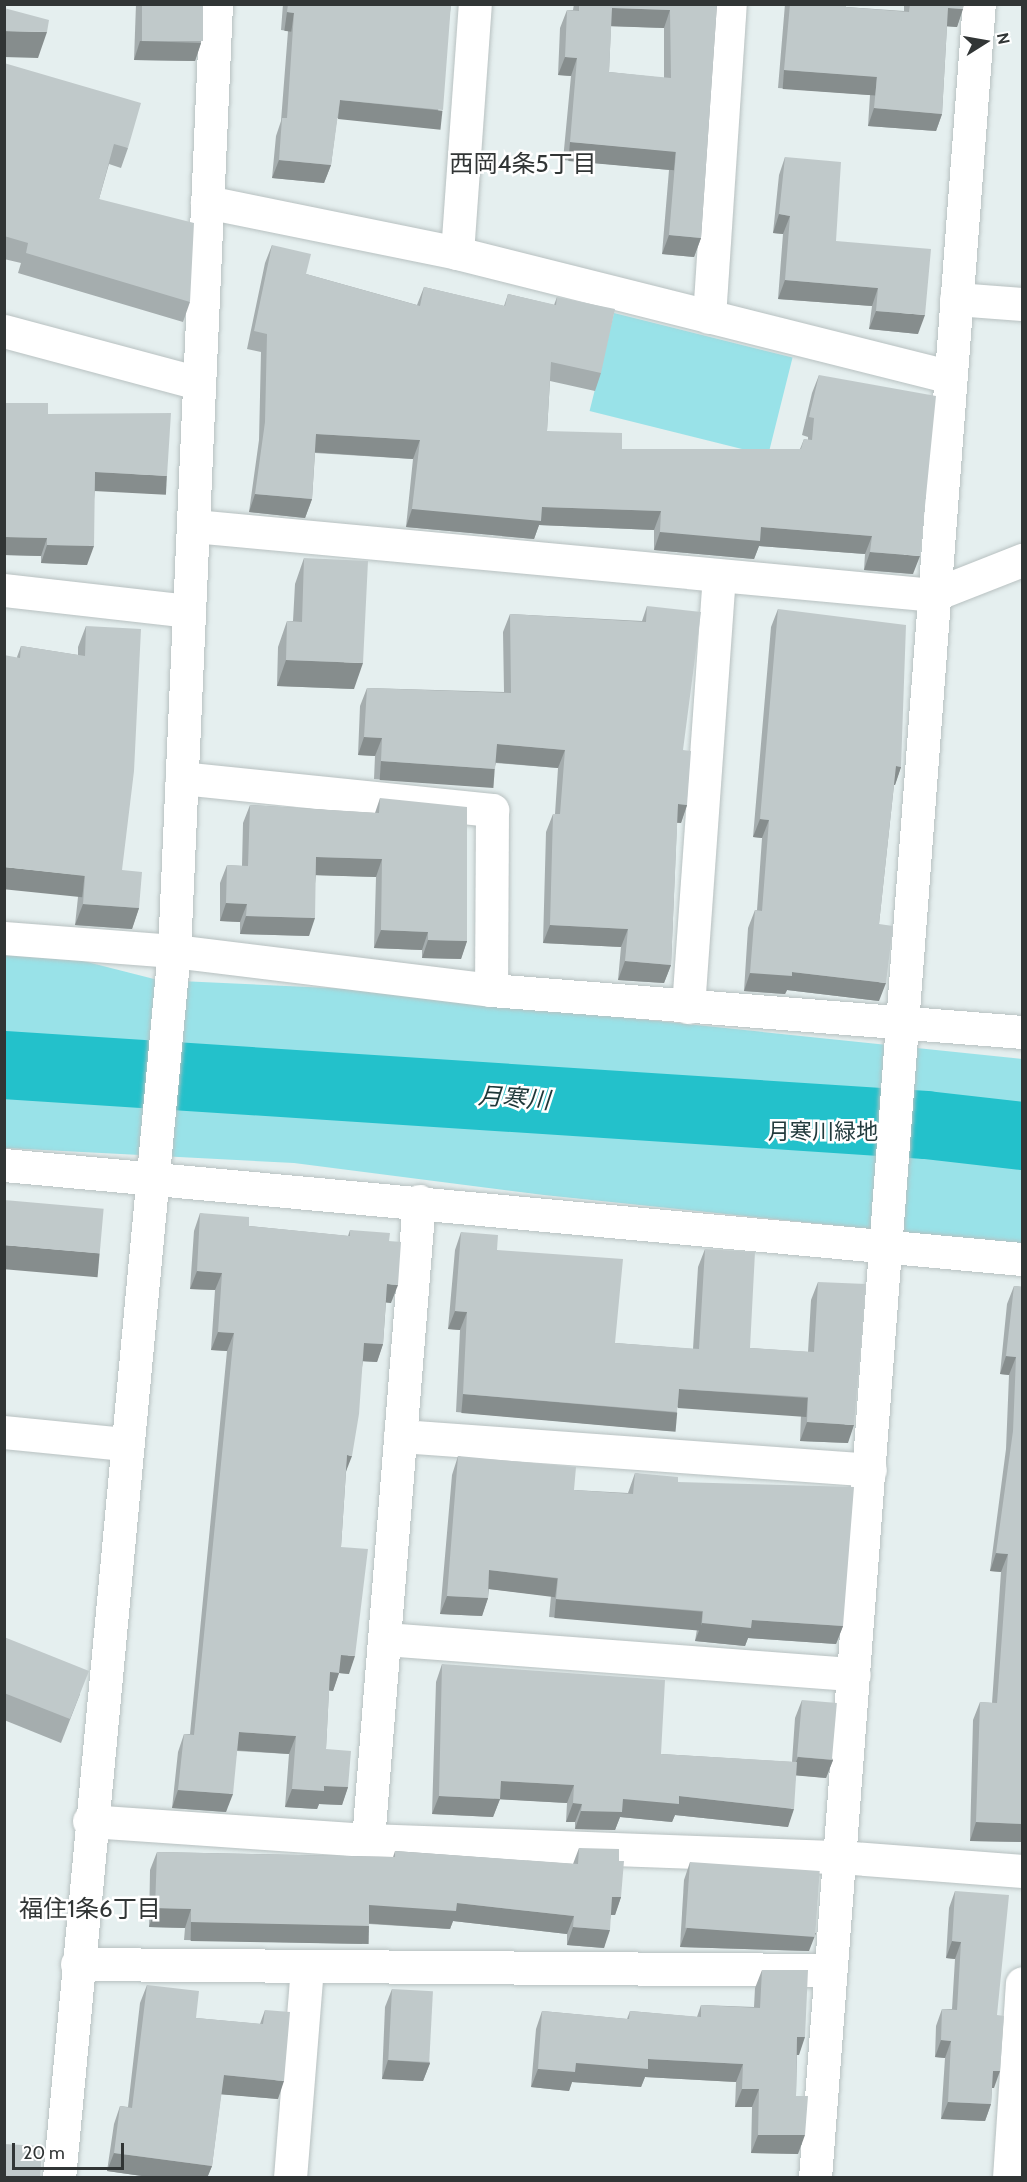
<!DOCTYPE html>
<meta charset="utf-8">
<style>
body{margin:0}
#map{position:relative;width:1027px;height:2182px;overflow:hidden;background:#e5efef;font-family:Cabin,"Noto Sans JP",sans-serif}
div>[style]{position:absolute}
.green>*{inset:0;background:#99e2e8;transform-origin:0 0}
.river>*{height:68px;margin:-34px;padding:0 34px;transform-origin:34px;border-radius:34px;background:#23c1cb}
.roads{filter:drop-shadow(0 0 2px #b8c1c1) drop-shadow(0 0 2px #b8c1c1)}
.street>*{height:33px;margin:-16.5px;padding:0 16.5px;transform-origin:16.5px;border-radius:16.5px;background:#fff}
.wall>*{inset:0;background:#a5adae}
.shaded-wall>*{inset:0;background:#868d8d;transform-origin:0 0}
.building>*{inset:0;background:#c0c9ca;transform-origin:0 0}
span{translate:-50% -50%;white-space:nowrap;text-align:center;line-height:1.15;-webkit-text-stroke:5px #fff;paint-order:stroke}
.park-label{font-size:22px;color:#233b3d}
.neighbourhood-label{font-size:24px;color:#313535}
.water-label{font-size:24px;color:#1e3738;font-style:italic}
.frame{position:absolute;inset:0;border:6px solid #313535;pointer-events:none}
.north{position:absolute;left:955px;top:12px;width:60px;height:60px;-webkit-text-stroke:4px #fff;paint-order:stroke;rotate:79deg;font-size:16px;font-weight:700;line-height:24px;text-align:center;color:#313535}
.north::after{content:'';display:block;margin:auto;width:21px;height:27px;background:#313535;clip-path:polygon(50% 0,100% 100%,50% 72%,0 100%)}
.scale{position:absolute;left:12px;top:2143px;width:112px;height:27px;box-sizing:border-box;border:3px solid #313535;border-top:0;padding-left:8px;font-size:18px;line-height:21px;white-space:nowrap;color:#313535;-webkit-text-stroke:4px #fff;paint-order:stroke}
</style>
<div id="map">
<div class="green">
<i style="left:614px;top:313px;width:184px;height:101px;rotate:14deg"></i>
<i style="clip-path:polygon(5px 949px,40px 950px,158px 980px,351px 989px,1022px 1059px,1022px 1245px,544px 1195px,294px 1163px,5px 1148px)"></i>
</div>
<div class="river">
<i style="left:4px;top:1065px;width:924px;rotate:3.72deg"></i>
<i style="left:926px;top:1125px;width:97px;rotate:6.5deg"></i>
</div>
<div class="roads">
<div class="street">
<i style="left:207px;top:202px;width:255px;rotate:11.5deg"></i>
<i style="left:457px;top:253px;width:509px;rotate:14.09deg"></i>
<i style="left:457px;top:253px;width:250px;rotate:-85.9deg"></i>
<i style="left:956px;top:299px;width:66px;rotate:4.3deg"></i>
<i style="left:709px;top:317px;width:314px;rotate:-86.2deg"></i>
<i style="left:4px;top:331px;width:201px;rotate:15deg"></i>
<i style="left:194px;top:526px;width:742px;rotate:5.33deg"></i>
<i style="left:933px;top:595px;width:96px;rotate:-21.5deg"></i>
<i style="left:4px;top:590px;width:186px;rotate:6.5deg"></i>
<i style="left:182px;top:778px;width:312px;rotate:5.9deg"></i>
<i style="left:492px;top:810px;width:180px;rotate:90.3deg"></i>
<i style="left:4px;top:938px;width:170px;rotate:4.4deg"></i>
<i style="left:174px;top:951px;width:319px;rotate:7deg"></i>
<i style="left:491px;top:990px;width:533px;rotate:4.52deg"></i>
<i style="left:688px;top:1007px;width:430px;rotate:-85.9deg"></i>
<i style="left:4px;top:1165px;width:1022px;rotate:5.28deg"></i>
<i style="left:4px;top:1432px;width:122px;rotate:5.7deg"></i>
<i style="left:400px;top:1436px;width:471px;rotate:4.1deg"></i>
<i style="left:385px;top:1639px;width:470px;rotate:4.3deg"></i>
<i style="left:89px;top:1821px;width:280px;rotate:3.9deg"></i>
<i style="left:368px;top:1840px;width:472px;rotate:2.1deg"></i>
<i style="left:840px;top:1857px;width:183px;rotate:4.4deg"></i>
<i style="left:368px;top:1840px;width:641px;rotate:-85.44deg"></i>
<i style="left:77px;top:1964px;width:753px;rotate:0.46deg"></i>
<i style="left:59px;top:2178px;width:1232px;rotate:-84.65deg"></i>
<i style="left:174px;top:951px;width:948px;rotate:-87.46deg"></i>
<i style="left:290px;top:2178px;width:211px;rotate:-85.4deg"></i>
<i style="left:815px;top:2178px;width:2180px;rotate:-85.69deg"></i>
<i style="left:1009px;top:2178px;width:195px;rotate:-86.2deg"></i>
</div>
</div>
<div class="wall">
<i style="clip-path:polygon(136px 4px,203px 4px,201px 43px,195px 61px,134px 60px)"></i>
<i style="clip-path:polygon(283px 4px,451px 4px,436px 128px,337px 118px,331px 165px,324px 183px,272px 178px,276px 136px,281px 121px,288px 31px,281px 30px)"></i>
<i style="clip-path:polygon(evenodd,574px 4px,717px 4px,701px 238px,694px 257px,662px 254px,669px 170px,563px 160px,571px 76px,558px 75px,560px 28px,567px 10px,573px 10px,574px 4px,611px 26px,664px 28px,664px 78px,609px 72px,611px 26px)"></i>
<i style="clip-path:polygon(785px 4px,846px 4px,846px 7px,904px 11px,904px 4px,964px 4px,957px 27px,947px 26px,942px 114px,936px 131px,868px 126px,870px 95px,778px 88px)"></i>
<i style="clip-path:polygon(4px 63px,128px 148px,121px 168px,109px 164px,99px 199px,190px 302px,183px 322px,18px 273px,21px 263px,4px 259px)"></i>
<i style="clip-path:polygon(785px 157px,836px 241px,918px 334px,869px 329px,872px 306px,778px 299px,783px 234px,773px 233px,779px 175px)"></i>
<i style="clip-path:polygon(272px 245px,306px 274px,417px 305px,424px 287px,504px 306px,508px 294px,554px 305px,557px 297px,601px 373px,595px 391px,550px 381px,547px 431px,622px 449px,800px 449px,804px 439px,808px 440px,808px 437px,802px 435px,812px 393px,819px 375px,913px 574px,864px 570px,865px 554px,759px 546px,754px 559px,654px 550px,654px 530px,539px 525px,534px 539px,406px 527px,413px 459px,315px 453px,312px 499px,305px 518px,249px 512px,259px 440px,261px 352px,247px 349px,265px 263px)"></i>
<i style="clip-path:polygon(4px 403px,48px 414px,161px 494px,95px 490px,87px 565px,41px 563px,41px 556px,4px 555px)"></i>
<i style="clip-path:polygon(304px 558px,354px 689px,277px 686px,278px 647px,287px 621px,293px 621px,295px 584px)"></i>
<i style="clip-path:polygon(647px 606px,683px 750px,687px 805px,681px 823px,677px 823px,671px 965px,664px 983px,618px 980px,621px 947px,543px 943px,546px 832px,553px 814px,555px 814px,558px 768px,496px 763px,489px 787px,374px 779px,375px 756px,358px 755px,360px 706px,367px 688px,504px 692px,503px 632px,510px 614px,642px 621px)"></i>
<i style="clip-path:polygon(778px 609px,901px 767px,895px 785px,894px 785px,879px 924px,879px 1001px,787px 990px,785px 994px,744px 991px,748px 928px,755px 910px,757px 910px,762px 838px,753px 837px,771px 627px)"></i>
<i style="clip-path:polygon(86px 626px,122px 870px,139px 908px,132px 929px,75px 925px,78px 897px,17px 657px,21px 646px,78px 655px,78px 647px)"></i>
<i style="clip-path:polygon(380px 798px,467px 941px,461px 959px,422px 958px,422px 950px,374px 948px,376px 877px,316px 875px,309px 936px,240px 934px,240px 922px,220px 921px,220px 883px,227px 865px,242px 866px,243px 823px,250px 805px,375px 813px)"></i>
<i style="clip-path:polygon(200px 1213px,249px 1226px,348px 1236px,350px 1230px,389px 1241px,391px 1303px,386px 1302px,383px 1344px,377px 1362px,363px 1361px,346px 1472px,341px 1547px,349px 1674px,339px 1673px,333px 1691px,329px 1690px,326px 1749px,348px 1787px,342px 1805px,319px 1804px,317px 1809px,285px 1807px,289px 1754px,237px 1751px,226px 1812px,172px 1808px,178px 1752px,184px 1734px,190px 1734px,227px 1351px,211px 1350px,215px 1290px,190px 1289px,194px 1231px)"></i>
<i style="clip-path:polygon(461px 1232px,497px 1250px,615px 1343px,693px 1349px,698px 1267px,705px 1249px,750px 1348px,808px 1352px,811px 1300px,818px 1282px,848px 1443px,800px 1441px,801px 1415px,677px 1407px,677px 1412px,670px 1431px,456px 1412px,460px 1330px,448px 1329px,455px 1250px)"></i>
<i style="clip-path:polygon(1014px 1286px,1023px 1287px,1023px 1842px,970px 1841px,973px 1720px,980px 1702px,992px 1703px,1001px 1572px,990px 1571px,1006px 1449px,1009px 1375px,1000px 1374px,1007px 1304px)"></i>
<i style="clip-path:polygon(458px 1456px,574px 1490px,628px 1493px,635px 1473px,678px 1482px,843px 1626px,836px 1644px,748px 1638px,745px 1646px,695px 1641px,697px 1629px,549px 1617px,551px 1596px,489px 1589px,488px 1598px,482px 1616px,440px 1614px,452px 1475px)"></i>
<i style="clip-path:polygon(4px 1637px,80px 1694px,61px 1743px,4px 1720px)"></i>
<i style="clip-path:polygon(442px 1664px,661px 1754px,792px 1762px,795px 1718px,802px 1700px,833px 1760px,826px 1778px,796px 1775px,788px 1827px,675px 1815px,672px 1822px,620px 1817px,615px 1830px,575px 1829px,575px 1822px,566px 1822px,567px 1803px,500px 1799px,493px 1817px,432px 1814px,436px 1682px)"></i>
<i style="clip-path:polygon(579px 1848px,619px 1861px,621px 1897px,615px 1915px,611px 1915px,604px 1948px,567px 1945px,567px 1934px,453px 1921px,450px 1929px,369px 1924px,362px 1944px,184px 1940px,185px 1928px,149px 1927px,150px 1870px,157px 1852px,393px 1857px,395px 1851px,573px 1864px)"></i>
<i style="clip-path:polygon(690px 1862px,809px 1951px,680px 1947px,684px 1880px)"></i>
<i style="clip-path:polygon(955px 1891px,997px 2015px,994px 2088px,992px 2088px,991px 2104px,985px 2121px,941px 2119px,945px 2058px,935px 2057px,936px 2026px,942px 2009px,952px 2009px,955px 1959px,946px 1958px,949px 1908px)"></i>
<i style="clip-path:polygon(762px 1970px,799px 2055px,797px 2055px,796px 2096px,798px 2154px,751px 2153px,752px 2107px,735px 2107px,736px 2082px,645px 2077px,641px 2087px,572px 2082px,569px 2091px,531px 2087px,536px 2029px,542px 2011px,627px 2019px,630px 2011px,697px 2017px,701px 2005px,754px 2007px,755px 1988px)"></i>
<i style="clip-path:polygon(147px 1985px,196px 2018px,260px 2024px,265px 2010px,278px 2099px,221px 2094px,212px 2166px,207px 2178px,156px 2178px,107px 2171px,114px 2124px,120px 2106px,128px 2107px,140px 2003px)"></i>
<i style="clip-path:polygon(392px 1989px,430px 2063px,423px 2081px,382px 2079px,385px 2007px)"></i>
</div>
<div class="shaded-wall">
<i style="clip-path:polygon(612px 8px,670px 10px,664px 28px,605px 26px)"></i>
<i style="clip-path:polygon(948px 8px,963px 9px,957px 27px,941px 26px)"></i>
<i style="left:287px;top:12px;width:7px;height:19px;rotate:8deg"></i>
<i style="clip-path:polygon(4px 31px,47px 32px,38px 58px,4px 57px)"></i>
<i style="clip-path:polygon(140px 41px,201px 43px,195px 61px,134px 60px)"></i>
<i style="clip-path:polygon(565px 57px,577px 58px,571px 76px,558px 75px)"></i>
<i style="left:784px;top:70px;width:93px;height:19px;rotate:4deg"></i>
<i style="left:340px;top:100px;width:103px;height:19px;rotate:6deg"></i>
<i style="clip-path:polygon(874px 108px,942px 114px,936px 131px,868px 126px)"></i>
<i style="left:570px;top:142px;width:106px;height:19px;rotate:5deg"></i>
<i style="clip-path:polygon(279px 160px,331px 165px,324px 183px,272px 178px)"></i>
<i style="clip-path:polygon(779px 214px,790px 216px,783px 234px,773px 233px)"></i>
<i style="clip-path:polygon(669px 235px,701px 238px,694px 257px,662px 254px)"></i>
<i style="clip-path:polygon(785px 280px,878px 288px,872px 306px,778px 299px)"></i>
<i style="clip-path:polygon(876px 311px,925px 315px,918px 334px,869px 329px)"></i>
<i style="clip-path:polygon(316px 434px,420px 440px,413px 459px,310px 452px)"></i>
<i style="left:95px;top:472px;width:72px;height:19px;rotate:3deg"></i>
<i style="clip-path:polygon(255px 494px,312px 499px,305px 518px,249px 512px)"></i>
<i style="clip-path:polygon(542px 507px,661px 511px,654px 530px,539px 525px,534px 539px,406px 527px,412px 509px)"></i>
<i style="clip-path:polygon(761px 527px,872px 536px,865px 554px,759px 546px,754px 559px,654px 550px,660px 532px)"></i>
<i style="clip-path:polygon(4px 537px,47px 538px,41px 556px,4px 555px)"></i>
<i style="clip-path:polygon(47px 545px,94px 546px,87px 565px,41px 563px)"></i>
<i style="clip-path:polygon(870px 552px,920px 556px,913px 574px,864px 570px)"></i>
<i style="clip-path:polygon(286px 660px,363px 663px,354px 689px,277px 686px)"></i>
<i style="clip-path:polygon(364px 737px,382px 738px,375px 756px,358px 755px)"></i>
<i style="clip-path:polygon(497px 744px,565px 750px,558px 768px,490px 762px)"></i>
<i style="left:381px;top:761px;width:114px;height:19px;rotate:4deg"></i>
<i style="clip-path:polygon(896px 766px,901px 767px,895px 785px,889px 784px)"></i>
<i style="clip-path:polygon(678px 804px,687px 805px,681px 823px,671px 822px)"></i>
<i style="clip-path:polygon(760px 819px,769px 820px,762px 838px,753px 837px)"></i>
<i style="clip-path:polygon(316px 857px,382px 859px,376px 877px,310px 875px)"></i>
<i style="left:4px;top:867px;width:81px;height:22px;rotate:6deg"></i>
<i style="clip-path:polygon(226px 903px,247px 904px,240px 922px,220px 921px)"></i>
<i style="clip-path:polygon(83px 904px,139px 908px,132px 929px,75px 925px)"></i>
<i style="clip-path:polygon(246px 916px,315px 918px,309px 936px,240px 934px)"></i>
<i style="clip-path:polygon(550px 925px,628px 929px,621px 947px,543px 943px)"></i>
<i style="clip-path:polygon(381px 930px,428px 932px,422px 950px,374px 948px)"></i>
<i style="clip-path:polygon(428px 940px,467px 941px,461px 959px,422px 958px)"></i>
<i style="clip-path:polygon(625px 961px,671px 965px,664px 983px,618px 980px)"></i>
<i style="clip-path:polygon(792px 972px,886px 983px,879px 1001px,787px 990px,785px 994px,744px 991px,750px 973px)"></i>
<i style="left:4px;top:1245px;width:96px;height:24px;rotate:5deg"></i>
<i style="clip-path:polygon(197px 1271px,222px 1273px,215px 1290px,190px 1289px)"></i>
<i style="clip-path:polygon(387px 1284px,398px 1285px,391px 1303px,380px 1302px)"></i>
<i style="clip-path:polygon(455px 1311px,467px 1312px,460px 1330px,448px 1329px)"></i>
<i style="clip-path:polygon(218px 1332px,234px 1333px,227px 1351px,211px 1350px)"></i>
<i style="clip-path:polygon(364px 1343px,383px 1344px,377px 1362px,358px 1361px)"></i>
<i style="clip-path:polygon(1006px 1356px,1016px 1357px,1009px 1375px,1000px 1374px)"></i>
<i style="left:679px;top:1389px;width:129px;height:19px;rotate:4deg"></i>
<i style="left:463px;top:1394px;width:215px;height:19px;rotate:5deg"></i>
<i style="clip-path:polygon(807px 1422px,854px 1425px,848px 1443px,800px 1441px)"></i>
<i style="clip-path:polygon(347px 1455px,352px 1456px,345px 1474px)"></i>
<i style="clip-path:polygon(996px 1553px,1008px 1554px,1001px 1572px,990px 1571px)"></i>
<i style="left:489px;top:1570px;width:69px;height:19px;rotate:7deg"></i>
<i style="clip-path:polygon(447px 1596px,488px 1598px,482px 1616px,440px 1614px)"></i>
<i style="left:556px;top:1599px;width:147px;height:19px;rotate:5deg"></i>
<i style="clip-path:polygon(752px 1620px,843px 1626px,836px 1644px,748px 1638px,745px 1646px,695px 1641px,702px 1623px)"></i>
<i style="clip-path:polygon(341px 1655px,355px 1656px,349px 1674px,339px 1673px,333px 1691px,324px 1690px,330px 1672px)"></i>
<i style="clip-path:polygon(239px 1732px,296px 1736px,289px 1754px,233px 1750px)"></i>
<i style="clip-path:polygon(798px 1757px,833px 1760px,826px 1778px,791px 1775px)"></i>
<i style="clip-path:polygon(501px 1781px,574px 1785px,567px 1803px,494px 1799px)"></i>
<i style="clip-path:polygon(324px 1786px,348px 1787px,342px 1805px,319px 1804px,317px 1809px,285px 1807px,292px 1789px)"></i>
<i style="clip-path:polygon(178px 1790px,233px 1794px,226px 1812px,172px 1808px)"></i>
<i style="clip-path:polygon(439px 1796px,500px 1799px,493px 1817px,432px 1814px)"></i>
<i style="clip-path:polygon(679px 1796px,794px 1809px,788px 1827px,675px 1815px,672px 1822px,620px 1817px,615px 1830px,575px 1829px,581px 1811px,623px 1799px)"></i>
<i style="clip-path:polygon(573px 1803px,582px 1804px,575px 1822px,566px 1822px)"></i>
<i style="clip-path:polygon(976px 1822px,1023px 1824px,1023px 1842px,970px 1841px)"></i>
<i style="clip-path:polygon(612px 1897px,621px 1897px,615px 1915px,605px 1915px)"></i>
<i style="clip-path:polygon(457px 1903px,574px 1916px,567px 1934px,453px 1921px,450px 1929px,363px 1923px,369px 1905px)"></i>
<i style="clip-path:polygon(155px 1908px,191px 1909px,185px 1928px,149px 1927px)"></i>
<i style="left:191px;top:1922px;width:178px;height:19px;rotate:1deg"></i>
<i style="clip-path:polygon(573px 1927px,610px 1930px,604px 1948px,567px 1945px)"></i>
<i style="clip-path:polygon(687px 1928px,816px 1933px,809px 1951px,680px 1947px)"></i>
<i style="clip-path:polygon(952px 1941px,961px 1942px,955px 1959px,946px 1958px)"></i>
<i style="clip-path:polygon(797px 2037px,805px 2037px,799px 2055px,790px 2055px)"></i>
<i style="clip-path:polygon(941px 2040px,951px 2041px,945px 2058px,935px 2057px)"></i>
<i style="clip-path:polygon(648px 2059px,743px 2064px,736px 2082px,645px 2077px,641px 2087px,572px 2082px,569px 2091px,531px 2087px,538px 2069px,576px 2063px)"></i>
<i style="clip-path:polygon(388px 2060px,430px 2063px,423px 2081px,382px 2079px)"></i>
<i style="clip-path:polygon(993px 2071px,1000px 2071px,994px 2088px,987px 2088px)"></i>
<i style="clip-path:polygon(224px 2075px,284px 2081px,278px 2099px,217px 2094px)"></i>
<i style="clip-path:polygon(742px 2089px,759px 2089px,752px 2107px,735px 2107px)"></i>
<i style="clip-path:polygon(948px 2102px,991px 2104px,985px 2121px,941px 2119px)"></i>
<i style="clip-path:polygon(758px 2135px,805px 2135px,798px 2154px,751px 2153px)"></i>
<i style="clip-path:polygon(114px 2153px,212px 2166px,207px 2178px,156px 2178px,107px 2171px)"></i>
</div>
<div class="building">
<i style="left:142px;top:4px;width:61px;height:37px"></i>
<i style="clip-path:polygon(288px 4px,451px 4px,443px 110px,340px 100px,331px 165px,279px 160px,282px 118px,287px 118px,294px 13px,287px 12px)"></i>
<i style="clip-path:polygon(evenodd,579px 4px,717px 4px,701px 238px,669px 235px,676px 152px,570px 142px,577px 58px,565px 57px,567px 10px,579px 11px,579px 4px,612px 8px,670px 10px,671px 78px,609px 72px,612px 8px)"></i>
<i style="clip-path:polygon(790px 4px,846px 4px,846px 7px,909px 12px,910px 4px,964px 4px,963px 9px,948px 8px,942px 114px,874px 108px,877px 77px,784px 70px)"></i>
<i style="clip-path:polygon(4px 8px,49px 20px,47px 32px,4px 31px)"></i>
<i style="clip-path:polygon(4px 63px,141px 103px,128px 148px,114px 144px,99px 199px,194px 223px,190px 302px,26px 253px,28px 243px,4px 236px)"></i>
<i style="clip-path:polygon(785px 157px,841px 162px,836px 241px,931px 249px,925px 315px,876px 311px,878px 288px,785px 280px,790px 216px,779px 214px)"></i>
<i style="clip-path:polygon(272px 245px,311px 254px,306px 274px,420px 306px,424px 287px,505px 306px,508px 294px,556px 305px,557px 297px,615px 309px,601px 373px,551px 362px,547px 431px,622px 433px,622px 449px,801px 449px,804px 439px,812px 440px,814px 418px,809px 417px,819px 375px,936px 396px,920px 556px,870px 552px,872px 536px,761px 527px,760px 541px,660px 532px,661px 511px,542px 507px,541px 521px,412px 509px,420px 440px,316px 434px,312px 499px,255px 494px,265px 422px,267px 334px,254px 331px)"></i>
<i style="clip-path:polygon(4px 403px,48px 403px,48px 414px,171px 413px,167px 476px,95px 472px,94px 546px,47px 545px,47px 538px,4px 537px)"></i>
<i style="clip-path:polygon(304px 558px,368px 561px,363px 663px,286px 660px,287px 621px,302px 622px)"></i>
<i style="clip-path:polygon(647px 606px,701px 612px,683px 750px,691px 751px,687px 805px,678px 804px,671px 965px,625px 961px,628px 929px,550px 925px,553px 814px,560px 814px,565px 750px,497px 744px,495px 769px,381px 761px,382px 738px,364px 737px,367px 688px,511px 693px,510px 614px,646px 622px)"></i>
<i style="clip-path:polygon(778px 609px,906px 625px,901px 767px,896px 766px,879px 924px,893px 926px,886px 983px,792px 972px,792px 976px,750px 973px,755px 910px,762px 911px,769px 820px,760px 819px)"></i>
<i style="clip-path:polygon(86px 626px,141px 629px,134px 771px,122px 870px,142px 872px,139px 908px,83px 904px,85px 876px,4px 867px,4px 655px,20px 658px,21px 646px,85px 656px)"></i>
<i style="clip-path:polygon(380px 798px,467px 807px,467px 941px,428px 940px,428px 932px,381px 930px,382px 859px,316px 857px,315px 918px,246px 916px,247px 904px,226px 903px,227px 865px,248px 866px,250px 805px,379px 813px)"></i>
<i style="left:4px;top:1200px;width:100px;height:45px;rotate:5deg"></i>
<i style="clip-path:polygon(200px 1213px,249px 1217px,249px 1226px,350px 1236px,350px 1230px,390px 1233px,389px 1241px,401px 1242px,398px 1285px,387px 1284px,383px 1344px,364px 1343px,359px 1414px,352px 1456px,347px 1455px,341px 1547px,368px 1549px,355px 1656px,341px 1655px,339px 1673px,330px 1672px,326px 1749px,351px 1751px,348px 1787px,324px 1786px,324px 1791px,292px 1789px,296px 1736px,239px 1732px,233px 1794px,178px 1790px,184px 1734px,194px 1735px,234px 1333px,218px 1332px,222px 1273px,197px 1271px)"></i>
<i style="clip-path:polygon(461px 1232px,498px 1235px,497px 1250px,623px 1259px,615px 1343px,699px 1349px,705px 1249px,755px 1252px,750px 1348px,814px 1352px,818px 1282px,866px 1284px,854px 1425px,807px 1422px,808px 1397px,679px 1389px,677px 1412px,463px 1394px,467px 1312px,455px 1311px)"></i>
<i style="clip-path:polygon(1014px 1286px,1023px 1287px,1023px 1824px,976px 1822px,980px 1702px,997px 1703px,1008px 1554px,996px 1553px,1013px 1431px,1016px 1357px,1006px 1356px)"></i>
<i style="clip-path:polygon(458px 1456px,576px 1467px,574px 1490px,633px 1494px,635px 1473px,678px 1477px,678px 1482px,854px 1487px,843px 1626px,752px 1620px,751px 1628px,702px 1623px,703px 1611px,556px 1599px,558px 1578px,489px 1570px,488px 1598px,447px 1596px)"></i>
<i style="clip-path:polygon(4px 1637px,89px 1671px,70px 1719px,4px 1693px)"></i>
<i style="clip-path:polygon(442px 1664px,665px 1680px,661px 1754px,797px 1762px,794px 1809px,679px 1796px,679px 1804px,623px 1799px,622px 1812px,581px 1811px,582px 1804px,573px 1803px,574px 1785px,501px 1781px,500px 1799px,439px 1796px)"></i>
<i style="left:802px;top:1700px;width:35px;height:57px;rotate:5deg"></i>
<i style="clip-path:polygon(579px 1848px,619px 1849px,619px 1861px,624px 1861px,621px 1897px,612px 1897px,610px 1930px,573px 1927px,574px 1916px,457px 1903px,456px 1911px,369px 1905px,369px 1926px,191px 1922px,191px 1909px,155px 1908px,157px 1852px,395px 1857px,395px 1851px,578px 1864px)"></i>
<i style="left:690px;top:1862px;width:130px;height:66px;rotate:4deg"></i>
<i style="clip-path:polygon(955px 1891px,1009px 1895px,997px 2015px,1004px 2016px,1000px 2071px,993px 2071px,991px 2104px,948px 2102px,951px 2041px,941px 2040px,942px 2009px,957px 2010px,961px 1942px,952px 1941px)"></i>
<i style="clip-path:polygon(762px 1970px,808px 1970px,805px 2037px,797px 2037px,796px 2096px,808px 2096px,805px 2135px,758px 2135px,759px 2089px,742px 2089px,743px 2064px,648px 2059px,648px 2069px,576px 2063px,575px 2072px,538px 2069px,542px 2011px,629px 2019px,630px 2011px,701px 2017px,701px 2005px,760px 2008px)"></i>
<i style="clip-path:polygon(147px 1985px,199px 1991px,196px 2018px,263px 2024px,265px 2010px,290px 2012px,284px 2081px,224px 2075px,212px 2166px,114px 2153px,120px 2106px,132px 2108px)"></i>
<i style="left:392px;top:1989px;width:41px;height:71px;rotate:3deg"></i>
<i style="left:4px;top:2144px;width:38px;height:34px;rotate:3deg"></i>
</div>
<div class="park-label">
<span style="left:823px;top:1132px">月寒川緑地</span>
</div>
<div class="neighbourhood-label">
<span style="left:523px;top:164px">西岡4条5丁目</span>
<span style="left:90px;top:1909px">福住1条6丁目</span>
</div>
<div class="water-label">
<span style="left:514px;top:1098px;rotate:4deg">月寒川</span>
</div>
<div class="frame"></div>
<div class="north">N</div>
<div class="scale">20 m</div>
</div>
